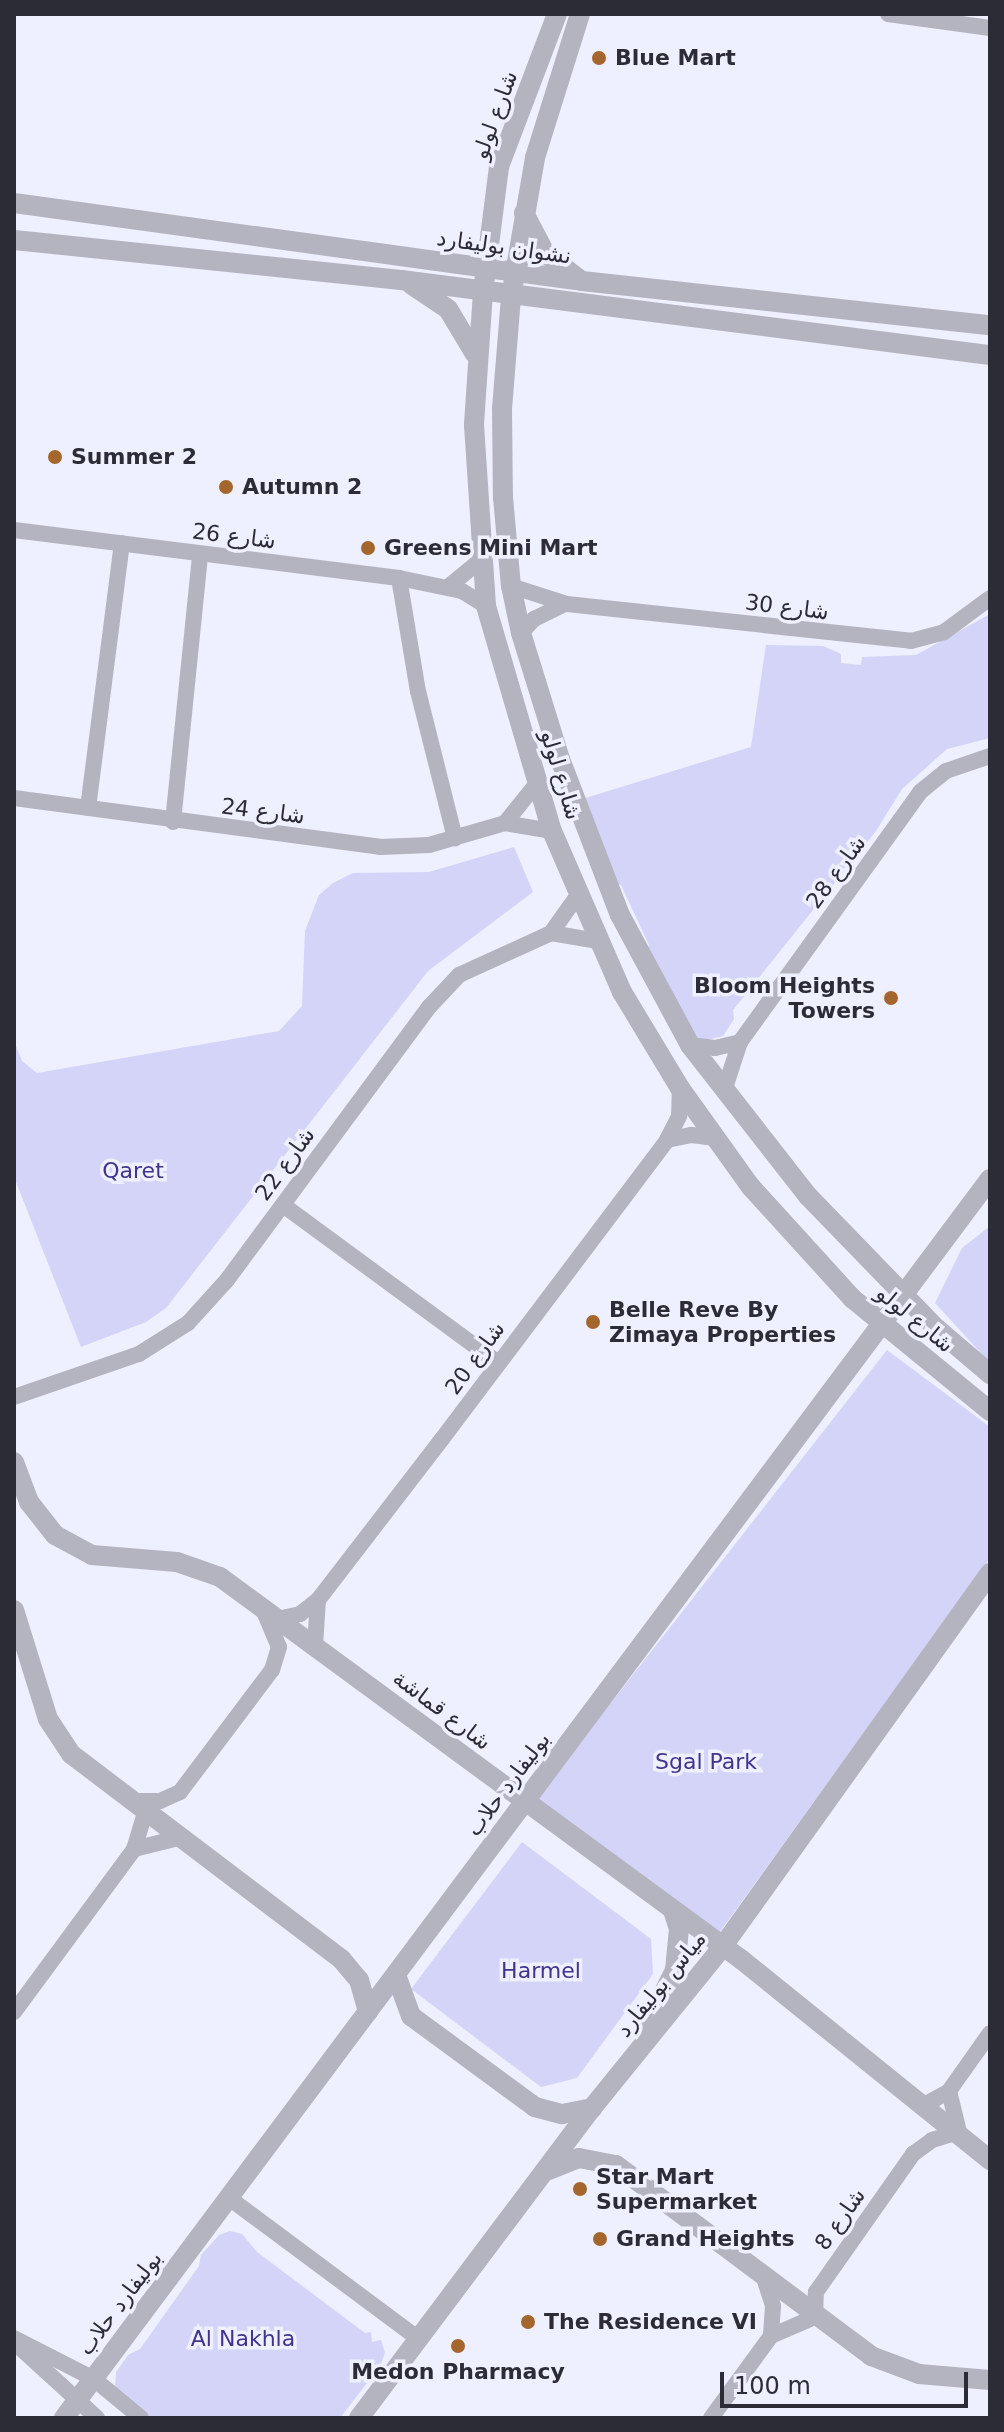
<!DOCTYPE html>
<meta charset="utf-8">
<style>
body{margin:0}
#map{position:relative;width:1004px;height:2432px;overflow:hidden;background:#eeefff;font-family:"DejaVu Sans","Noto Naskh Arabic",sans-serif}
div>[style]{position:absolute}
.green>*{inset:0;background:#d3d4f8}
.minor>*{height:16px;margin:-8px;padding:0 8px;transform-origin:8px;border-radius:8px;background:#b4b4c0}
.tertiary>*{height:20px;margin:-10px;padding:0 10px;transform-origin:10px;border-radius:10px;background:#b4b4c0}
.dots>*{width:22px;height:22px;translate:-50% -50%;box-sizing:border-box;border:4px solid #eeefff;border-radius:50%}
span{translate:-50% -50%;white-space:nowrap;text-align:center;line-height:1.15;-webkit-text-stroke:7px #eeefff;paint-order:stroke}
.poi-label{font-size:22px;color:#2c2c36;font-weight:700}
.left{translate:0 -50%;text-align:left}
.right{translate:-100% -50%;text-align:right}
.street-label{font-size:22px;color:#2c2c36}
.park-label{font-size:22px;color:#40348e}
.frame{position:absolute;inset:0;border:16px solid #2c2c36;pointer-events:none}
.scale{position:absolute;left:720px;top:2372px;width:248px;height:36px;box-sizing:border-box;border:4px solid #2c2c36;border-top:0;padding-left:10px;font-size:24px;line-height:28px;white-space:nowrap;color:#2c2c36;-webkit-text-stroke:6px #eeefff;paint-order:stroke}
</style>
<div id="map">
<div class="green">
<i style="clip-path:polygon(990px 614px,990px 738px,947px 749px,902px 789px,876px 831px,733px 1010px,734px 1019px,723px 1036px,696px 1043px,643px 958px,649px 945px,621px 885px,613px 884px,579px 800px,751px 747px,766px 645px,823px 646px,841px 654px,841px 663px,861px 665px,862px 657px,916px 655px)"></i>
<i style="clip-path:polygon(514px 847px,533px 892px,428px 971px,166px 1308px,146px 1322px,81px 1347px,14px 1177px,14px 1041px,22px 1061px,37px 1073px,279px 1031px,302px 1006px,305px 931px,319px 895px,333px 883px,353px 873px,429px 872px)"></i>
<i style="clip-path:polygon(990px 1226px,990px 1363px,935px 1303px,962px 1248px)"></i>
<i style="clip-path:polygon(887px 1350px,990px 1427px,990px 1558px,719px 1933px,535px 1800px)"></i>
<i style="clip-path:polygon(522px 1842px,651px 1939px,653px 1974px,577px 2078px,541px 2087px,411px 1989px)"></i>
<i style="clip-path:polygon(230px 2231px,242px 2234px,257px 2252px,365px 2333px,371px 2332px,372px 2342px,381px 2340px,385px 2353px,380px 2366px,340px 2418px,148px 2418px,115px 2388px,116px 2372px,128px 2355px,140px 2349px,199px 2266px,201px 2255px,219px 2235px)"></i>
</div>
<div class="minor">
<i style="left:888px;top:14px;width:103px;rotate:7.8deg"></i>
<i style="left:14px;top:530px;width:388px;rotate:7.1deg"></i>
<i style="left:399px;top:578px;width:64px;rotate:11.7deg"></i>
<i style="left:462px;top:591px;width:28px;rotate:32deg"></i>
<i style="left:399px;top:578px;width:115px;rotate:80.5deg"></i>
<i style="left:418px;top:691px;width:152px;rotate:75.9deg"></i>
<i style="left:511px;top:586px;width:59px;rotate:17.8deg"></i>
<i style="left:567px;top:604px;width:346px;rotate:6.1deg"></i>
<i style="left:911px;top:641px;width:34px;rotate:-15deg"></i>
<i style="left:944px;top:632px;width:57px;rotate:-36.5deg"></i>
<i style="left:448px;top:587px;width:43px;rotate:-39.3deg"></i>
<i style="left:521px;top:633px;width:19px;rotate:-47deg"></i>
<i style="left:534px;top:619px;width:34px;rotate:-26deg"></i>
<i style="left:14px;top:798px;width:369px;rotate:7.6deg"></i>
<i style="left:380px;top:847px;width:49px;rotate:-2.3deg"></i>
<i style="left:429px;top:845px;width:79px;rotate:-16.1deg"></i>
<i style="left:505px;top:823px;width:48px;rotate:9.7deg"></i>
<i style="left:88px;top:808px;width:267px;rotate:-82.7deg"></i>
<i style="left:173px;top:822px;width:269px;rotate:-84.2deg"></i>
<i style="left:505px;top:823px;width:53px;rotate:-51.2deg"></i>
<i style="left:551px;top:933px;width:47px;rotate:-54.6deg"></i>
<i style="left:690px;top:1045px;width:25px;rotate:7deg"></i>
<i style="left:715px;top:1048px;width:26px;rotate:-13deg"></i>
<i style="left:724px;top:1091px;width:52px;rotate:-71.9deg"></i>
<i style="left:740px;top:1042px;width:308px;rotate:-54.2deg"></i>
<i style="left:920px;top:792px;width:33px;rotate:-39deg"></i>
<i style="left:946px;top:771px;width:46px;rotate:-18.8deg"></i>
<i style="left:667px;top:1140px;width:25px;rotate:-12deg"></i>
<i style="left:691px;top:1135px;width:25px;rotate:7deg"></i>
<i style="left:283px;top:1205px;width:267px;rotate:36.3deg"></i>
<i style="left:14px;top:1397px;width:132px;rotate:-19deg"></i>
<i style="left:139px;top:1354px;width:58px;rotate:-32.3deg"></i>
<i style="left:188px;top:1323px;width:58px;rotate:-47.8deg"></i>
<i style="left:227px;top:1280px;width:340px;rotate:-53.5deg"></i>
<i style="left:429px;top:1007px;width:44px;rotate:-46.8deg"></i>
<i style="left:459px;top:975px;width:101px;rotate:-24.5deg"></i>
<i style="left:551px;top:933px;width:48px;rotate:9.7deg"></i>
<i style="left:277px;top:1619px;width:24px;rotate:-12deg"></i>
<i style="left:300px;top:1614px;width:23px;rotate:-38deg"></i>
<i style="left:318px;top:1600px;width:203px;rotate:-52.4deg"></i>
<i style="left:442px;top:1439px;width:374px;rotate:-53deg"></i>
<i style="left:667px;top:1140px;width:27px;rotate:-63deg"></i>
<i style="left:679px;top:1116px;width:28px;rotate:-88deg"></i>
<i style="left:315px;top:1646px;width:46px;rotate:-86.3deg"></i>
<i style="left:130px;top:1801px;width:30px"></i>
<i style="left:160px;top:1801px;width:22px;rotate:-24deg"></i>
<i style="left:180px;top:1792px;width:153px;rotate:-53deg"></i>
<i style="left:272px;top:1670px;width:24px;rotate:-73deg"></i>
<i style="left:279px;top:1647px;width:39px;rotate:-113deg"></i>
<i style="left:134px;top:1849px;width:45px;rotate:-14deg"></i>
<i style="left:14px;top:2012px;width:202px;rotate:-53.6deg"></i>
<i style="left:134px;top:1849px;width:38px;rotate:-73deg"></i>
<i style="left:926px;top:2104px;width:26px;rotate:-29deg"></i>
<i style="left:949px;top:2091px;width:71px;rotate:-54.7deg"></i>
<i style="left:229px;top:2198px;width:237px;rotate:36.6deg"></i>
<i style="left:764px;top:2278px;width:29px;rotate:72deg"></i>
<i style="left:773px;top:2306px;width:30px;rotate:94deg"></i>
<i style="left:14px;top:2338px;width:90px;rotate:27.1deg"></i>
<i style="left:94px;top:2379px;width:61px;rotate:39.7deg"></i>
<i style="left:15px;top:2343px;width:111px;rotate:42.4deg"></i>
<i style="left:711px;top:2418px;width:102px;rotate:-53.8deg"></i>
<i style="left:771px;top:2336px;width:48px;rotate:-23.4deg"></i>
<i style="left:815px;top:2317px;width:25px;rotate:-88deg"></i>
<i style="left:816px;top:2292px;width:169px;rotate:-54.9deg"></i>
<i style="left:913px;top:2154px;width:24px;rotate:-36deg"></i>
<i style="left:932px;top:2140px;width:28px;rotate:-17deg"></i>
<i style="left:959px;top:2132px;width:42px;rotate:-103.7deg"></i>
</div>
<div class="tertiary">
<i style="left:557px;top:14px;width:164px;rotate:110.8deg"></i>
<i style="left:499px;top:167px;width:126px;rotate:97.3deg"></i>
<i style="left:483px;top:292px;width:133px;rotate:93.9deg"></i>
<i style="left:474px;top:425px;width:181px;rotate:86.2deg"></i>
<i style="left:486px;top:606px;width:234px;rotate:73.7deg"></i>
<i style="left:552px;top:831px;width:176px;rotate:66.5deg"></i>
<i style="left:622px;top:992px;width:112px;rotate:58.9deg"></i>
<i style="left:680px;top:1088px;width:122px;rotate:54.4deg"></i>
<i style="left:751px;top:1187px;width:151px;rotate:47.7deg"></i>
<i style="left:853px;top:1299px;width:177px;rotate:39.3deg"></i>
<i style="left:580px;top:14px;width:151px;rotate:107.4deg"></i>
<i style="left:535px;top:158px;width:141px;rotate:99.8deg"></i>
<i style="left:511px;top:297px;width:111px;rotate:94.6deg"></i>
<i style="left:502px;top:408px;width:89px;rotate:89.4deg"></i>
<i style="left:503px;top:497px;width:89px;rotate:84.9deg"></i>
<i style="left:511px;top:586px;width:48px;rotate:78deg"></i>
<i style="left:521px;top:633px;width:132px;rotate:72.8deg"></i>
<i style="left:560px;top:759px;width:167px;rotate:69deg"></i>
<i style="left:620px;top:915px;width:148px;rotate:61.7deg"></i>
<i style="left:690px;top:1045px;width:192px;rotate:52deg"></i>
<i style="left:808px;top:1196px;width:185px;rotate:45.9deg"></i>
<i style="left:937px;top:1329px;width:70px;rotate:40.3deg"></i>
<i style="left:14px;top:203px;width:573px;rotate:7.82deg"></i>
<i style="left:582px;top:281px;width:410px;rotate:6.2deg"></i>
<i style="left:524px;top:213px;width:45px;rotate:62.3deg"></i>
<i style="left:545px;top:253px;width:43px;rotate:37.4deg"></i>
<i style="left:14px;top:240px;width:389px;rotate:5.9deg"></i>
<i style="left:401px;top:280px;width:594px;rotate:7.26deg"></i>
<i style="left:412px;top:285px;width:43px;rotate:33.7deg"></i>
<i style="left:448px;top:309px;width:52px;rotate:59deg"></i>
<i style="left:14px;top:1462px;width:43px;rotate:69.4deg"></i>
<i style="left:29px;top:1502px;width:42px;rotate:51.8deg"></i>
<i style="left:55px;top:1535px;width:42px;rotate:28.4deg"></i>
<i style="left:92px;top:1555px;width:85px;rotate:4.7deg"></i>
<i style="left:177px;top:1562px;width:46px;rotate:19.2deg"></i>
<i style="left:220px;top:1577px;width:647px;rotate:36.27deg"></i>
<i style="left:742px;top:1960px;width:319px;rotate:38.9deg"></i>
<i style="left:14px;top:1610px;width:114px;rotate:72.7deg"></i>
<i style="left:48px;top:1719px;width:42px;rotate:56.7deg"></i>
<i style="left:71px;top:1754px;width:340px;rotate:37.2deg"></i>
<i style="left:342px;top:1960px;width:26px;rotate:50deg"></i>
<i style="left:359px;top:1980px;width:33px;rotate:74deg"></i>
<i style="left:396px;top:1975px;width:44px;rotate:69.9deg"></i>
<i style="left:411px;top:2016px;width:154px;rotate:36.3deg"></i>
<i style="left:535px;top:2107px;width:28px;rotate:15deg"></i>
<i style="left:562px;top:2114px;width:31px;rotate:-11deg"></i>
<i style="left:647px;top:2026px;width:63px;rotate:-63.4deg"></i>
<i style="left:675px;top:1970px;width:41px;rotate:-84.4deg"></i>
<i style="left:679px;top:1929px;width:20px;rotate:-108deg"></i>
<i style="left:549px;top:2170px;width:32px;rotate:-22deg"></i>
<i style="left:579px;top:2158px;width:38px;rotate:11deg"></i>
<i style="left:616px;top:2165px;width:319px;rotate:36.8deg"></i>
<i style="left:871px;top:2356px;width:51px;rotate:20.6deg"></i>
<i style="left:919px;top:2374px;width:71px;rotate:4.8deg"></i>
<i style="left:64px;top:2418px;width:1547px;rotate:-53.23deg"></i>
<i style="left:359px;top:2418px;width:388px;rotate:-53.1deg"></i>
<i style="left:592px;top:2108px;width:208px;rotate:-51deg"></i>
<i style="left:723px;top:1946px;width:459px;rotate:-54.4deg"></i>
</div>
<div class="dots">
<i style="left:599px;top:58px;background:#a5662d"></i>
<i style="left:55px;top:457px;background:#a5662d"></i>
<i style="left:226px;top:487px;background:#a5662d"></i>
<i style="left:368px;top:548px;background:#a5662d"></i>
<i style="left:891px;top:998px;background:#a5662d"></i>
<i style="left:593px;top:1322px;background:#a5662d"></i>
<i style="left:580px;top:2189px;background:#a5662d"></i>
<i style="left:600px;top:2239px;background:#a5662d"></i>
<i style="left:528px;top:2322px;background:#a5662d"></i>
<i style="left:458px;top:2346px;background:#a5662d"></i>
</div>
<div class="poi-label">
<span class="left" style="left:615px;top:58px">Blue Mart</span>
<span class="left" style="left:71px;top:457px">Summer 2</span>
<span class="left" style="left:242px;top:487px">Autumn 2</span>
<span class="left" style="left:384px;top:548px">Greens Mini Mart</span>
<span class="right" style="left:875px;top:998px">Bloom Heights<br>Towers</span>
<span class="left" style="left:609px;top:1322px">Belle Reve By<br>Zimaya Properties</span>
<span class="left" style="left:596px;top:2189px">Star Mart<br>Supermarket</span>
<span class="left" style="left:616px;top:2239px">Grand Heights</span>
<span class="left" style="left:544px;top:2322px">The Residence VI</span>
<span style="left:458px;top:2372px">Medon Pharmacy</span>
</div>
<div class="street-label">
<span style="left:495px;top:115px;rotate:-70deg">شارع لولو</span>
<span style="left:504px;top:247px;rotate:8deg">نشوان بوليفارد</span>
<span style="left:234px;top:536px;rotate:7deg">شارع 26</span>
<span style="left:787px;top:607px;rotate:7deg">شارع 30</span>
<span style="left:561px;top:775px;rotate:73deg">شارع لولو</span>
<span style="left:263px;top:811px;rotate:7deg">شارع 24</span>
<span style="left:836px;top:872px;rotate:-54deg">شارع 28</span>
<span style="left:285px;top:1164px;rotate:-54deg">شارع 22</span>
<span style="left:915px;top:1319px;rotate:39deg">شارع لولو</span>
<span style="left:475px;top:1358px;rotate:-54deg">شارع 20</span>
<span style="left:442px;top:1710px;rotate:37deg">شارع قماشة</span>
<span style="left:508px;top:1784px;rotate:-53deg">بوليفارد حلاب</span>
<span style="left:661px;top:1984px;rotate:-51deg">مياس بوليفارد</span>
<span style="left:840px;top:2219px;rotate:-55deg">شارع 8</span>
<span style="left:120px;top:2303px;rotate:-53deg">بوليفارد حلاب</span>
</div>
<div class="park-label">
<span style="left:133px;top:1171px">Qaret</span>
<span style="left:706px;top:1762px">Sgal Park</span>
<span style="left:541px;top:1971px">Harmel</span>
<span style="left:243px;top:2339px">Al Nakhla</span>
</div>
<div class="frame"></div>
<div class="scale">100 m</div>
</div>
